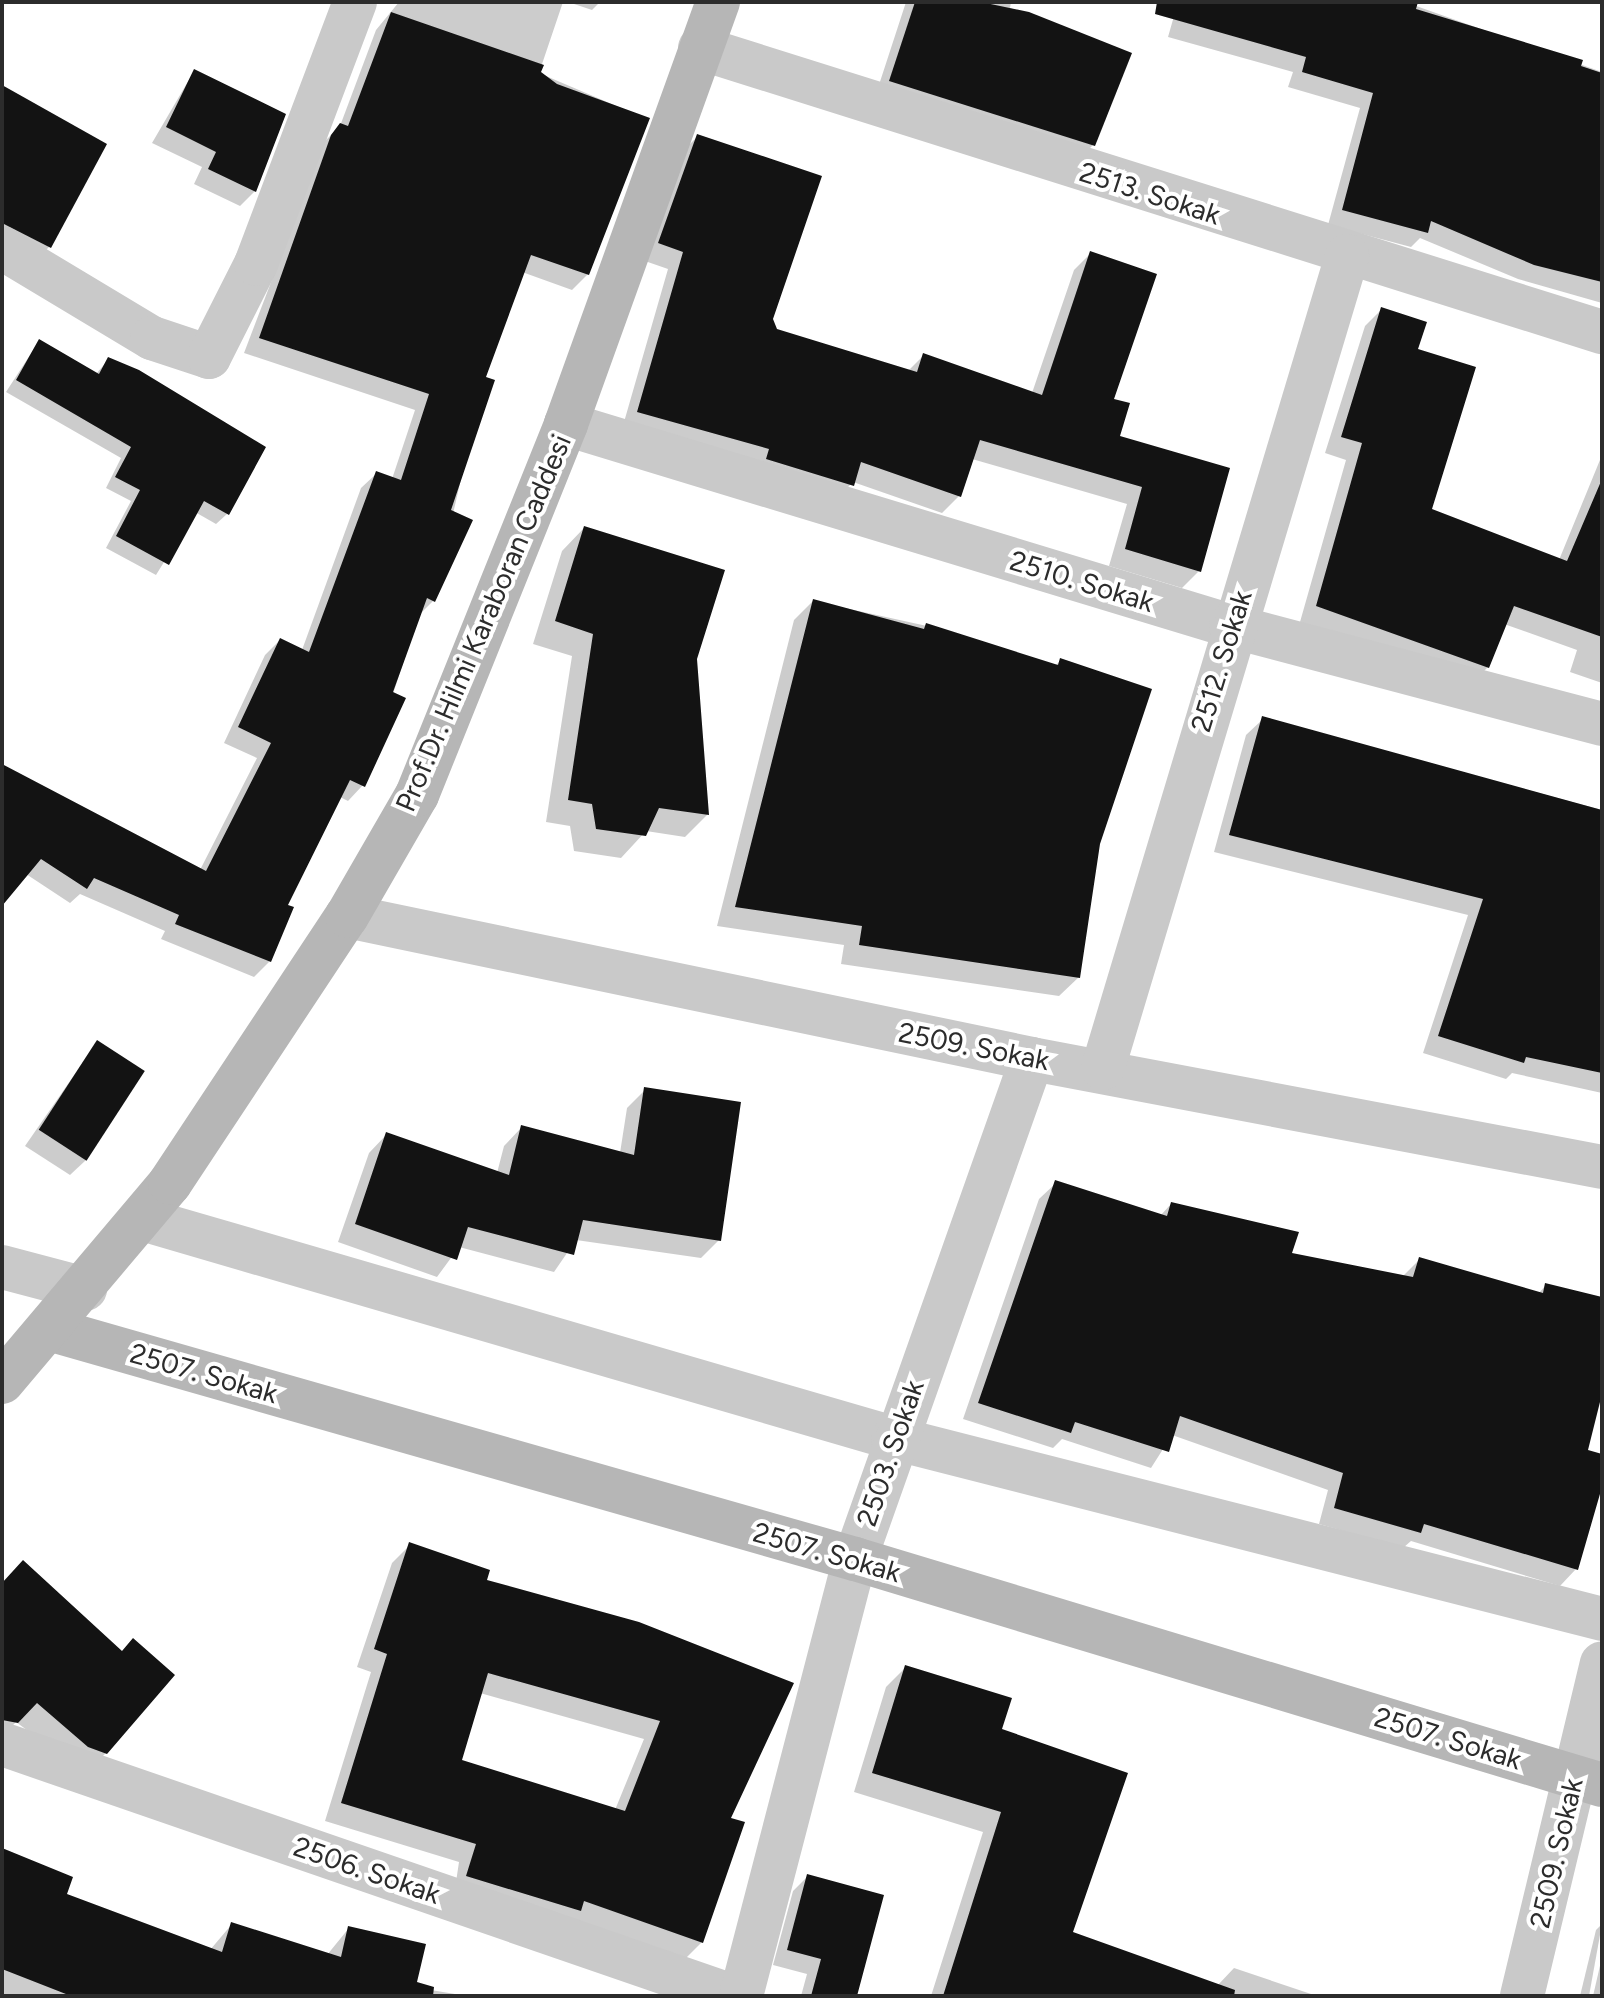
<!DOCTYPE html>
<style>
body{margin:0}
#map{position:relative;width:1604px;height:1998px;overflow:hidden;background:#fff;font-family:Figtree,sans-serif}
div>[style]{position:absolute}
.shadow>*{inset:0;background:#0003}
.building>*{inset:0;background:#131313;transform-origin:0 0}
.street>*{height:44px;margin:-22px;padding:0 22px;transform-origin:22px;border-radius:22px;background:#c9c9c9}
.secondary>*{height:44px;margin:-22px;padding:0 22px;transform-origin:22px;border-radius:22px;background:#b6b6b6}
span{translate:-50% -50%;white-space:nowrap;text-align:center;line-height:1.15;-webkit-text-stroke:8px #fff;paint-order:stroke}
.street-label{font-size:28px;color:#2c2c2c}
.frame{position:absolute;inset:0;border:4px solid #2c2c2c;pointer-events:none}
</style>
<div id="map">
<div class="shadow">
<i style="clip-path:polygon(399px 2px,563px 2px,539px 73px,647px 119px,588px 274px,572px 290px,522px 272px,484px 379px,433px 601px,419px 615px,363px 785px,348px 801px,340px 797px,286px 906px,270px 961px,254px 977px,161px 939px,165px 931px,80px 894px,70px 903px,26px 874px,2px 902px,2px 768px,200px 870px,257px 758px,224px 743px,265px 655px,280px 640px,302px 650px,361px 488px,377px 473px,392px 479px,415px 410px,244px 353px,325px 141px,340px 126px,376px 30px)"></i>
<i style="clip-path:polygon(568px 2px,600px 2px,592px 10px)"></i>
<i style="clip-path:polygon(906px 2px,1011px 2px,1010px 8px,1129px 54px,1093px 145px,1078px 160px,875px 97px)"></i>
<i style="clip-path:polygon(1178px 2px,1405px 2px,1602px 72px,1602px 303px,1518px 279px,1420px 238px,1411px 247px,1328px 225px,1360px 108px,1288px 87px,1293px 72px,1168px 37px)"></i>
<i style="clip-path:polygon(194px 71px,255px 191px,240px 206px,194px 184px,202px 167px,152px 143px)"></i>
<i style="clip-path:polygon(2px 94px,49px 247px,27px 269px,2px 256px)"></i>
<i style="clip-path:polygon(698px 136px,776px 330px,908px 371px,924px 355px,1032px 393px,1074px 270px,1091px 253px,1118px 437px,1199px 571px,1182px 588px,1109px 566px,1127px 504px,972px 459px,959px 496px,942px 513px,853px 482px,837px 498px,622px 429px,668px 269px,642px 260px,681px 153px)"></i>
<i style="clip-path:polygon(1381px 310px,1415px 350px,1429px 510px,1559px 560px,1602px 455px,1602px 683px,1570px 672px,1577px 650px,1504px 624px,1488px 667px,1471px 684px,1300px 622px,1346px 460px,1325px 453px,1365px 326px)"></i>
<i style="clip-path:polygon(39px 341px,96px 374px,109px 359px,227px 514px,216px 524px,195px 512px,156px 575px,106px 548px,131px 501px,106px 488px,121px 458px,6px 392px)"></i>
<i style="clip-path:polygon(584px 528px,695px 659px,707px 815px,685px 837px,646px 831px,621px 858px,574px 851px,570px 826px,546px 822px,572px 656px,533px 644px,562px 551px)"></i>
<i style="clip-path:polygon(813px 601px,927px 626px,1055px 666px,1061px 660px,1098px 843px,1079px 977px,1059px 996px,841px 964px,844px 945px,717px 926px,794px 620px)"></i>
<i style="clip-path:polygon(1263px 719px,1602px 810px,1602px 1093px,1512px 1073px,1506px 1079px,1423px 1053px,1468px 915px,1214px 852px,1246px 735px)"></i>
<i style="clip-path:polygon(97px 1042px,86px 1160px,70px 1175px,25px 1146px)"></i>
<i style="clip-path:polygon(645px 1090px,719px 1240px,701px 1258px,576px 1240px,554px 1272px,459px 1247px,437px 1277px,338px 1242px,369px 1153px,387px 1134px,497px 1173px,504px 1146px,522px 1127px,620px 1153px,627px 1108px)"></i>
<i style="clip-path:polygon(1056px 1183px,1160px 1216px,1171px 1204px,1290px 1254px,1402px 1277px,1420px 1259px,1538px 1294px,1546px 1285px,1602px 1299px,1602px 1385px,1586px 1452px,1602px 1456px,1602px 1480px,1576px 1569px,1560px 1586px,1411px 1541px,1403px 1548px,1319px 1524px,1328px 1490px,1172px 1435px,1151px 1468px,1062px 1439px,1053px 1448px,963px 1419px,1039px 1199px)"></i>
<i style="clip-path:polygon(evenodd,410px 1545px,484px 1581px,639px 1624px,728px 1819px,702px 1942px,684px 1960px,454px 1895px,459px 1862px,325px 1821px,371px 1672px,357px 1667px,392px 1563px,410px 1545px,480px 1693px,644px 1739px,615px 1810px,459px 1761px,480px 1693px)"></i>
<i style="clip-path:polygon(2px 1584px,106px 1753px,85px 1773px,16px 1722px,2px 1736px)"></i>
<i style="clip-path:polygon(905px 1668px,1000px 1730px,1070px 1934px,1217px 1986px,1234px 1968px,1317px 1996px,931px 1996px,983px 1832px,854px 1792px,886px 1687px)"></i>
<i style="clip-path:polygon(2px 1848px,71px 1878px,64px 1895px,210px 1950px,232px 1924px,327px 1955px,349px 1928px,413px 1987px,467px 1996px,2px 1996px)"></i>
<i style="clip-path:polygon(808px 1876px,855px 1996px,801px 1996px,807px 1974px,773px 1965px,793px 1891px)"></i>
<i style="clip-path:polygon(1602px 1924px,1589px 1996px,1580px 1996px,1596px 1930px)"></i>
<i style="clip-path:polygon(1602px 1957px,1602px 1996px,1593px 1996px)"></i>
</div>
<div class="building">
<i style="clip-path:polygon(915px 2px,981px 2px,1029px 12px,1132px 53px,1095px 146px,889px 81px)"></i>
<i style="clip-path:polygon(1157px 2px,1418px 2px,1416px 9px,1583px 60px,1581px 66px,1602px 73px,1602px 282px,1534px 265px,1431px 221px,1428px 233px,1342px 210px,1373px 93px,1302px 72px,1306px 57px,1155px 14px)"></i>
<i style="clip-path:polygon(391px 12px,544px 65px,541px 72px,557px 84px,650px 118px,589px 275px,531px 255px,486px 377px,495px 380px,451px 510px,473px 520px,435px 602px,427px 598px,393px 692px,406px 698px,365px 787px,350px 780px,288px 905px,294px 907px,271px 962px,175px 924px,179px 915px,94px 878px,87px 889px,41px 859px,2px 906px,2px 764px,206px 871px,271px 743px,238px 727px,280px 638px,309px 652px,376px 471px,401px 480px,429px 394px,259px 338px,331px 135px,340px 123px,348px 126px)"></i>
<i style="clip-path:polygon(194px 69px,286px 114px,256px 192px,208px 169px,216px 152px,166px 127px)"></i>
<i style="clip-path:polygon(2px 85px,107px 144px,51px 248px,2px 223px)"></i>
<i style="clip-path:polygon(697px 134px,822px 176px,773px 319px,777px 329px,917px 372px,923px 353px,1042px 395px,1090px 251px,1157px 274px,1114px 399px,1130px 403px,1120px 436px,1230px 468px,1201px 572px,1125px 549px,1142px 487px,980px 440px,961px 497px,861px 462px,854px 486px,766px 459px,769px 449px,637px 412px,683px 252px,658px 243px)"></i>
<i style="clip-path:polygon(1381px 307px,1427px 322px,1418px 349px,1476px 367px,1432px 509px,1567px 561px,1602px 479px,1602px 637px,1514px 606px,1489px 668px,1316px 606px,1362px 443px,1341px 437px)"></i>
<i style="clip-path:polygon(39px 339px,99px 374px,108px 357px,139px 370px,266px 447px,229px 515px,204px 501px,169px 565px,116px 536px,140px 490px,115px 477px,131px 447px,16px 380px)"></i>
<i style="clip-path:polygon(584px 526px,725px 570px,697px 659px,709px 815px,659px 808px,646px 836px,596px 829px,592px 804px,568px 800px,593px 634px,555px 621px)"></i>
<i style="clip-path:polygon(813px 599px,924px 629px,926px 623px,1058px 665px,1060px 658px,1152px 689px,1100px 844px,1080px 978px,859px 945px,862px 926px,735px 907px)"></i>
<i style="clip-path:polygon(1262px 716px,1602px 810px,1602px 1073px,1526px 1057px,1524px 1063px,1438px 1036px,1483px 899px,1229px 835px)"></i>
<i style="left:97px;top:1040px;width:57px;height:107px;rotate:33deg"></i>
<i style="clip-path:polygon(644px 1087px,741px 1102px,721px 1241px,583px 1220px,574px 1255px,468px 1227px,457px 1260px,355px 1224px,386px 1132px,509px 1175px,521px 1125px,634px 1155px)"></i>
<i style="clip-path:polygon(1055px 1180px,1167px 1216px,1171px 1202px,1299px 1232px,1292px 1253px,1413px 1277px,1419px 1257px,1543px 1293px,1545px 1283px,1602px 1297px,1602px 1394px,1588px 1450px,1602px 1454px,1602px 1487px,1578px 1570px,1424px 1524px,1421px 1533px,1334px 1508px,1343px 1473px,1180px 1416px,1169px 1452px,1075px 1422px,1071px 1433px,978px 1403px)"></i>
<i style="clip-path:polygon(evenodd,409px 1542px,490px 1570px,487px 1580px,639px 1622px,794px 1683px,731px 1818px,745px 1822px,703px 1943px,584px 1901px,581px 1911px,466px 1876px,476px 1844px,341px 1803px,387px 1654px,374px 1649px,409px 1542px,488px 1673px,660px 1721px,625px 1811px,462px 1760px,488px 1673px)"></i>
<i style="clip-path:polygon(23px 1560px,122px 1651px,133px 1638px,175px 1675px,107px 1754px,88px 1747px,37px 1703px,18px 1723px,2px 1720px,2px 1583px)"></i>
<i style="clip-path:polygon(905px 1665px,1012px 1698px,1002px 1729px,1128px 1773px,1073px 1932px,1235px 1990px,1234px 1996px,943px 1996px,1001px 1812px,872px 1773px)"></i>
<i style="clip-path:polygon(2px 1848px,73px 1877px,67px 1894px,222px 1952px,231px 1922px,341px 1957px,348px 1926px,426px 1944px,417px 1982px,434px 1987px,433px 1996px,71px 1996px,2px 1969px)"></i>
<i style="clip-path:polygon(807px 1874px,884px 1895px,857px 1996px,811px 1996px,821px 1959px,787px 1950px)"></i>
</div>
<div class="street">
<i style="left:700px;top:48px;width:946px;rotate:17.48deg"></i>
<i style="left:2px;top:248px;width:175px;rotate:31deg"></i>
<i style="left:152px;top:338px;width:60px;rotate:18.4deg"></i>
<i style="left:209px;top:357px;width:104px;rotate:-63.2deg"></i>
<i style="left:256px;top:264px;width:280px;rotate:-69.3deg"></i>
<i style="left:566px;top:424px;width:695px;rotate:16.9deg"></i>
<i style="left:1231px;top:626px;width:384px;rotate:14.8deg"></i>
<i style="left:347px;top:916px;width:700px;rotate:11.79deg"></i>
<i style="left:1032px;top:1059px;width:580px;rotate:10.73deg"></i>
<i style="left:1103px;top:1068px;width:848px;rotate:-73.27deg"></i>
<i style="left:142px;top:1219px;width:782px;rotate:16.26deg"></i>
<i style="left:893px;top:1438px;width:732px;rotate:14.32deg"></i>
<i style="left:2px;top:1267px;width:86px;rotate:14.8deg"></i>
<i style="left:2px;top:1744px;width:772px;rotate:19.04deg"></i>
<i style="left:741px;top:1996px;width:452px;rotate:-75.4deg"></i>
<i style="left:855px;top:1559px;width:530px;rotate:-70.51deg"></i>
<i style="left:1522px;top:1996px;width:342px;rotate:-76.5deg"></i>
</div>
<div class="secondary">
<i style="left:49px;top:1329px;width:838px;rotate:15.93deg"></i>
<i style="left:855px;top:1559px;width:780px;rotate:16.83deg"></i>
<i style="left:2px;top:1382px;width:260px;rotate:-49.8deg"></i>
<i style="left:170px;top:1183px;width:320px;rotate:-56.5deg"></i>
<i style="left:347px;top:916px;width:140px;rotate:-60deg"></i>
<i style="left:417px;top:795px;width:400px;rotate:-68.1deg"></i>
<i style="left:566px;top:424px;width:449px;rotate:-70.2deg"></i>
</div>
<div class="street-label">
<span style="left:1150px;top:193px;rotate:18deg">2513. Sokak</span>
<span style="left:1082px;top:581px;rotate:17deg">2510. Sokak</span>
<span style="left:483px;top:623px;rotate:-67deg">Prof.Dr. Hilmi Karaboran Caddesi</span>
<span style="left:1221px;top:661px;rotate:-73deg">2512. Sokak</span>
<span style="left:974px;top:1046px;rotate:11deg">2509. Sokak</span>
<span style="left:204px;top:1373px;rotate:16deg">2507. Sokak</span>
<span style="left:890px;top:1453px;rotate:-71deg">2503. Sokak</span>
<span style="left:827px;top:1552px;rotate:16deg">2507. Sokak</span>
<span style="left:1448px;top:1738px;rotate:17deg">2507. Sokak</span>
<span style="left:1556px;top:1853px;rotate:-77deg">2509. Sokak</span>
<span style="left:367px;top:1870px;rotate:19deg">2506. Sokak</span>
</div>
<div class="frame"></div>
</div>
